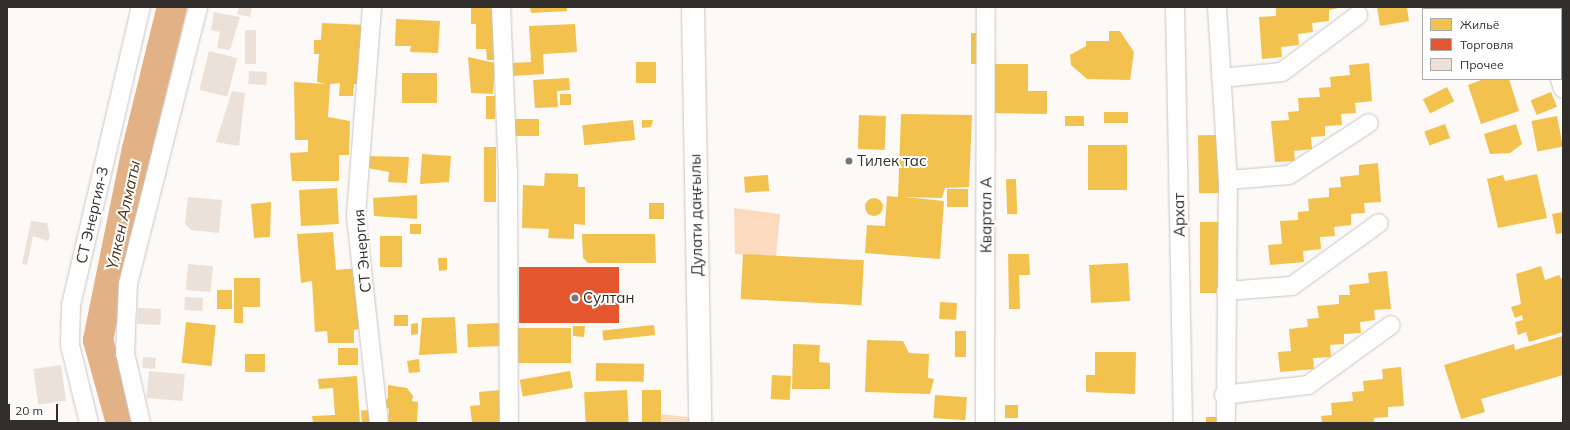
<!DOCTYPE html>
<meta charset="utf-8">
<style>
body{margin:0}
#map{position:relative;width:1570px;height:430px;overflow:hidden;background:#fcf9f6;font-family:Mulish,sans-serif}
div>[style]{position:absolute}
.green>*{inset:0;background:#fcdabd}
.homes>*{inset:0;background:#f2c14e;transform-origin:0 0}
.round{border-radius:50%}
.shops>*{inset:0;background:#e4572e;transform-origin:0 0}
.river>*{height:30px;margin:-15px;padding:0 15px;transform-origin:15px;border-radius:15px;background:#e2b185}
.building>*{inset:0;background:#ebe1d9;transform-origin:0 0}
.roads{filter:drop-shadow(0 0 1px #c9c6c3) drop-shadow(0 0 1px #c9c6c3)}
.minor>*{height:18px;margin:-9px;padding:0 9px;transform-origin:9px;border-radius:9px;background:#fffefe}
.major>*{height:22px;margin:-11px;padding:0 11px;transform-origin:11px;border-radius:11px;background:#fffefe}
.dots>*{width:11px;height:11px;translate:-50% -50%;box-sizing:border-box;border:2px solid #fff;border-radius:50%}
span{translate:-50% -50%;white-space:nowrap;text-align:center;line-height:1.15;-webkit-text-stroke:4px #fff;paint-order:stroke}
.poi-label{font-size:15px;color:#322e2b}
.left{translate:0 -50%;text-align:left}
.street-label{font-size:15px;color:#322e2b}
.water-label{font-size:16px;color:#4c3015;font-style:italic}
.frame{position:absolute;inset:0;border:8px solid #322e2b;pointer-events:none}
.legend{position:absolute;left:1422px;top:8px;width:140px;height:72px;box-sizing:border-box;background:#fff;border:1px solid #adabaa;margin:0;padding:5px 7px;list-style:none;font-size:12px;color:#322e2b}
.legend li{display:flex;align-items:center;gap:8px;height:20px}
.legend b{width:20px;border:1px solid #adabaa}
.scale{position:absolute;left:8px;top:404px;width:50px;height:18px;box-sizing:border-box;border:2px solid #322e2b;border-top:0;padding-left:5px;font-size:12px;line-height:14px;white-space:nowrap;color:#322e2b;-webkit-text-stroke:3px #fff;paint-order:stroke}
</style>
<div id="map">
<div class="green">
<i style="clip-path:polygon(734px 208px,780px 214px,776px 256px,735px 254px)"></i>
<i style="clip-path:polygon(660px 414px,695px 418px,695px 423px,660px 423px)"></i>
</div>
<div class="homes">
<i style="clip-path:polygon(471px 7px,494px 7px,495px 60px,487px 60px,486px 49px,476px 49px,476px 24px,471px 24px)"></i>
<i style="clip-path:polygon(530px 7px,567px 7px,567px 11px,531px 13px)"></i>
<i style="clip-path:polygon(1343px 7px,1329px 10px,1329px 21px,1312px 23px,1313px 32px,1298px 34px,1299px 45px,1281px 47px,1282px 57px,1262px 59px,1259px 17px,1276px 16px,1276px 8px)"></i>
<i style="clip-path:polygon(1377px 7px,1407px 7px,1409px 21px,1380px 26px)"></i>
<i style="clip-path:polygon(396px 19px,440px 21px,438px 53px,410px 52px,411px 46px,395px 46px)"></i>
<i style="clip-path:polygon(322px 23px,365px 25px,363px 84px,354px 84px,353px 96px,339px 96px,340px 83px,330px 84px,328px 117px,350px 121px,349px 155px,339px 155px,339px 181px,292px 181px,290px 153px,308px 152px,308px 140px,295px 140px,294px 82px,326px 84px,317px 82px,319px 54px,314px 54px,314px 40px,321px 40px)"></i>
<i style="clip-path:polygon(575px 24px,577px 52px,543px 54px,544px 74px,510px 76px,509px 63px,531px 62px,529px 26px)"></i>
<i style="clip-path:polygon(1109px 31px,1120px 31px,1134px 52px,1130px 80px,1087px 79px,1071px 65px,1070px 55px,1086px 46px,1086px 41px,1109px 41px)"></i>
<i style="clip-path:polygon(971px 33px,978px 33px,977px 64px,971px 64px)"></i>
<i style="clip-path:polygon(468px 57px,495px 63px,493px 94px,471px 93px)"></i>
<i style="left:636px;top:62px;width:20px;height:21px"></i>
<i style="clip-path:polygon(1369px 63px,1372px 101px,1355px 103px,1356px 113px,1341px 114px,1342px 125px,1325px 126px,1325px 136px,1311px 137px,1312px 149px,1294px 151px,1295px 161px,1275px 162px,1271px 121px,1289px 120px,1288px 112px,1299px 111px,1298px 98px,1320px 97px,1319px 88px,1331px 87px,1330px 77px,1350px 75px,1349px 65px)"></i>
<i style="clip-path:polygon(994px 64px,1028px 64px,1028px 91px,1047px 91px,1047px 114px,994px 113px)"></i>
<i style="left:402px;top:73px;width:35px;height:30px"></i>
<i style="clip-path:polygon(569px 78px,570px 90px,557px 91px,558px 107px,535px 108px,533px 80px)"></i>
<i style="clip-path:polygon(1484px 79px,1509px 79px,1519px 111px,1481px 124px,1468px 85px)"></i>
<i style="left:1447px;top:87px;width:16px;height:27px;rotate:63deg"></i>
<i style="left:1551px;top:92px;width:16px;height:22px;rotate:68deg"></i>
<i style="left:560px;top:94px;width:11px;height:11px"></i>
<i style="left:486px;top:96px;width:9px;height:23px"></i>
<i style="left:1104px;top:112px;width:24px;height:11px"></i>
<i style="clip-path:polygon(901px 114px,972px 115px,969px 187px,945px 188px,942px 198px,904px 197px,944px 201px,940px 259px,865px 253px,867px 225px,885px 226px,887px 196px,898px 197px)"></i>
<i style="left:859px;top:115px;width:27px;height:34px;rotate:2deg"></i>
<i style="left:1065px;top:116px;width:19px;height:10px"></i>
<i style="left:1557px;top:116px;width:31px;height:26px;rotate:79deg"></i>
<i style="left:539px;top:119px;width:17px;height:24px;rotate:90deg"></i>
<i style="left:633px;top:120px;width:20px;height:51px;rotate:84deg"></i>
<i style="clip-path:polygon(642px 120px,653px 120px,651px 127px,642px 128px)"></i>
<i style="left:1445px;top:124px;width:15px;height:22px;rotate:70deg"></i>
<i style="clip-path:polygon(1516px 124px,1522px 144px,1510px 153px,1490px 154px,1484px 134px)"></i>
<i style="left:1218px;top:135px;width:58px;height:20px;rotate:89deg"></i>
<i style="left:1088px;top:145px;width:39px;height:45px"></i>
<i style="left:484px;top:147px;width:12px;height:55px"></i>
<i style="clip-path:polygon(422px 154px,451px 156px,449px 182px,420px 184px)"></i>
<i style="clip-path:polygon(363px 156px,409px 157px,407px 183px,388px 182px,389px 172px,362px 167px)"></i>
<i style="clip-path:polygon(1378px 163px,1381px 202px,1364px 203px,1365px 213px,1351px 214px,1351px 225px,1334px 227px,1335px 236px,1320px 237px,1321px 249px,1303px 251px,1304px 262px,1270px 265px,1268px 245px,1282px 244px,1280px 221px,1298px 220px,1298px 212px,1309px 211px,1308px 199px,1329px 197px,1329px 188px,1341px 187px,1340px 177px,1359px 175px,1359px 165px)"></i>
<i style="clip-path:polygon(545px 173px,578px 174px,578px 187px,585px 187px,585px 225px,574px 224px,574px 239px,548px 238px,549px 229px,522px 228px,523px 185px,544px 186px)"></i>
<i style="clip-path:polygon(1537px 174px,1547px 218px,1498px 228px,1487px 179px,1503px 175px,1505px 181px)"></i>
<i style="left:768px;top:175px;width:16px;height:24px;rotate:86deg"></i>
<i style="left:1016px;top:179px;width:35px;height:10px;rotate:88deg"></i>
<i style="left:337px;top:188px;width:36px;height:38px;rotate:87deg"></i>
<i style="left:947px;top:189px;width:21px;height:18px"></i>
<i style="clip-path:polygon(417px 195px,417px 219px,374px 216px,373px 198px)"></i>
<i class="round" style="left:865px;top:198px;width:18px;height:18px"></i>
<i style="clip-path:polygon(271px 202px,270px 237px,254px 238px,251px 204px)"></i>
<i style="left:649px;top:203px;width:15px;height:16px"></i>
<i style="clip-path:polygon(1563px 212px,1563px 233px,1556px 234px,1552px 214px)"></i>
<i style="left:1200px;top:222px;width:20px;height:71px"></i>
<i style="left:410px;top:224px;width:11px;height:10px"></i>
<i style="clip-path:polygon(333px 232px,336px 270px,358px 268px,361px 329px,354px 330px,354px 343px,328px 343px,327px 331px,315px 332px,312px 281px,301px 283px,297px 234px)"></i>
<i style="clip-path:polygon(582px 234px,655px 234px,656px 263px,588px 263px,583px 258px)"></i>
<i style="left:380px;top:236px;width:22px;height:31px"></i>
<i style="left:743px;top:254px;width:121px;height:45px;rotate:3deg"></i>
<i style="clip-path:polygon(1008px 254px,1029px 254px,1030px 275px,1019px 275px,1020px 309px,1009px 309px)"></i>
<i style="clip-path:polygon(438px 258px,447px 258px,447px 270px,439px 271px)"></i>
<i style="left:1128px;top:263px;width:38px;height:39px;rotate:87deg"></i>
<i style="clip-path:polygon(1541px 266px,1545px 280px,1559px 275px,1563px 281px,1563px 332px,1529px 342px,1526px 332px,1518px 335px,1515px 322px,1523px 320px,1522px 315px,1515px 318px,1511px 307px,1521px 304px,1516px 274px)"></i>
<i style="clip-path:polygon(1387px 271px,1391px 309px,1374px 310px,1375px 320px,1360px 322px,1361px 333px,1344px 334px,1344px 344px,1330px 345px,1331px 357px,1313px 358px,1314px 369px,1280px 372px,1278px 352px,1291px 351px,1289px 329px,1308px 327px,1307px 319px,1319px 318px,1317px 306px,1339px 304px,1339px 295px,1350px 295px,1349px 285px,1369px 283px,1368px 273px)"></i>
<i style="clip-path:polygon(234px 278px,260px 278px,260px 307px,243px 307px,243px 323px,234px 323px)"></i>
<i style="left:217px;top:290px;width:15px;height:19px"></i>
<i style="left:940px;top:302px;width:17px;height:17px;rotate:3deg"></i>
<i style="left:394px;top:315px;width:14px;height:11px"></i>
<i style="clip-path:polygon(455px 317px,457px 353px,419px 355px,422px 318px)"></i>
<i style="left:186px;top:322px;width:30px;height:41px;rotate:6deg"></i>
<i style="clip-path:polygon(418px 323px,418px 334px,411px 335px,411px 324px)"></i>
<i style="left:500px;top:323px;width:23px;height:33px;rotate:88deg"></i>
<i style="left:654px;top:325px;width:10px;height:52px;rotate:84deg"></i>
<i style="clip-path:polygon(573px 326px,585px 326px,584px 337px,573px 336px)"></i>
<i style="left:571px;top:328px;width:35px;height:54px;rotate:90deg"></i>
<i style="left:955px;top:331px;width:11px;height:26px"></i>
<i style="clip-path:polygon(1563px 336px,1563px 375px,1481px 399px,1485px 412px,1461px 419px,1444px 365px,1514px 344px,1515px 350px)"></i>
<i style="clip-path:polygon(867px 340px,903px 341px,909px 353px,929px 354px,928px 378px,934px 379px,930px 394px,865px 392px)"></i>
<i style="clip-path:polygon(793px 344px,820px 345px,819px 362px,830px 363px,830px 389px,792px 389px)"></i>
<i style="left:358px;top:348px;width:17px;height:20px;rotate:90deg"></i>
<i style="clip-path:polygon(1095px 352px,1136px 352px,1135px 394px,1086px 392px,1086px 375px,1095px 375px)"></i>
<i style="left:265px;top:354px;width:18px;height:20px;rotate:90deg"></i>
<i style="clip-path:polygon(419px 359px,420px 372px,409px 373px,407px 361px)"></i>
<i style="left:596px;top:363px;width:48px;height:18px;rotate:1deg"></i>
<i style="clip-path:polygon(1401px 367px,1404px 406px,1388px 407px,1388px 417px,1374px 418px,1374px 423px,1322px 423px,1321px 416px,1332px 415px,1331px 403px,1353px 401px,1352px 392px,1364px 391px,1363px 381px,1383px 379px,1382px 369px)"></i>
<i style="left:570px;top:371px;width:17px;height:51px;rotate:80deg"></i>
<i style="left:772px;top:375px;width:19px;height:24px;rotate:3deg"></i>
<i style="clip-path:polygon(357px 376px,360px 423px,313px 423px,312px 416px,335px 415px,333px 388px,319px 389px,318px 379px)"></i>
<i style="clip-path:polygon(388px 385px,407px 388px,413px 396px,412px 401px,418px 402px,417px 423px,388px 423px,389px 409px,382px 405px,388px 398px)"></i>
<i style="clip-path:polygon(501px 390px,504px 423px,472px 423px,470px 406px,480px 405px,479px 392px)"></i>
<i style="left:627px;top:390px;width:33px;height:43px;rotate:87deg"></i>
<i style="left:642px;top:390px;width:19px;height:33px"></i>
<i style="left:935px;top:395px;width:32px;height:23px;rotate:4deg"></i>
<i style="left:1005px;top:405px;width:13px;height:13px"></i>
<i style="left:369px;top:410px;width:13px;height:8px;rotate:86deg"></i>
<i style="left:1206px;top:417px;width:14px;height:6px"></i>
</div>
<div class="shops">
<i style="left:519px;top:267px;width:100px;height:56px"></i>
</div>
<div class="river">
<i style="left:121px;top:423px;width:86px;rotate:-105.5deg"></i>
<i style="left:98px;top:340px;width:195px;rotate:-78.5deg"></i>
<i style="left:137px;top:149px;width:146px;rotate:-76.2deg"></i>
</div>
<div class="building">
<i style="clip-path:polygon(239px 7px,252px 7px,250px 17px,237px 14px)"></i>
<i style="clip-path:polygon(214px 12px,240px 17px,230px 50px,217px 48px,220px 32px,211px 30px)"></i>
<i style="left:245px;top:30px;width:11px;height:34px"></i>
<i style="left:209px;top:51px;width:29px;height:40px;rotate:14deg"></i>
<i style="left:249px;top:71px;width:18px;height:13px;rotate:3deg"></i>
<i style="clip-path:polygon(232px 91px,245px 93px,239px 146px,216px 142px)"></i>
<i style="clip-path:polygon(188px 197px,222px 200px,219px 233px,191px 230px,185px 224px)"></i>
<i style="clip-path:polygon(31px 221px,47px 223px,50px 236px,48px 241px,33px 236px,27px 265px,22px 264px)"></i>
<i style="left:188px;top:264px;width:25px;height:26px;rotate:5deg"></i>
<i style="left:185px;top:297px;width:18px;height:13px;rotate:3deg"></i>
<i style="left:138px;top:308px;width:23px;height:16px;rotate:2deg"></i>
<i style="left:143px;top:357px;width:13px;height:11px;rotate:4deg"></i>
<i style="left:61px;top:365px;width:36px;height:28px;rotate:82deg"></i>
<i style="left:149px;top:371px;width:36px;height:27px;rotate:5deg"></i>
</div>
<div class="roads">
<div class="minor">
<i style="left:372px;top:7px;width:210px;rotate:94.4deg"></i>
<i style="left:356px;top:216px;width:208px;rotate:83.7deg"></i>
<i style="left:501px;top:7px;width:166px;rotate:87.6deg"></i>
<i style="left:508px;top:173px;width:250px;rotate:89.8deg"></i>
<i style="left:1175px;top:7px;width:416px;rotate:88.9deg"></i>
<i style="left:1217px;top:7px;width:173px;rotate:86.4deg"></i>
<i style="left:1228px;top:180px;width:243px;rotate:90.5deg"></i>
<i style="left:1535px;top:7px;width:2px;rotate:63deg"></i>
<i style="left:1221px;top:78px;width:61px;rotate:-5.6deg"></i>
<i style="left:1282px;top:72px;width:95px;rotate:-36.9deg"></i>
<i style="left:1560px;top:79px;width:10px;rotate:73deg"></i>
<i style="left:1228px;top:180px;width:61px;rotate:-4.7deg"></i>
<i style="left:1289px;top:175px;width:95px;rotate:-33deg"></i>
<i style="left:1226px;top:291px;width:66px;rotate:-4.3deg"></i>
<i style="left:1292px;top:286px;width:107px;rotate:-35.9deg"></i>
<i style="left:1224px;top:395px;width:85px;rotate:-6.8deg"></i>
<i style="left:1308px;top:385px;width:102px;rotate:-35.9deg"></i>
<i style="left:89px;top:423px;width:80px;rotate:-103.7deg"></i>
<i style="left:70px;top:345px;width:40px;rotate:-88.6deg"></i>
<i style="left:71px;top:305px;width:306px;rotate:-76.8deg"></i>
<i style="left:141px;top:423px;width:72px;rotate:-102.9deg"></i>
<i style="left:125px;top:353px;width:69px;rotate:-87.5deg"></i>
<i style="left:128px;top:284px;width:286px;rotate:-75.8deg"></i>
<i style="left:985px;top:423px;width:416px;rotate:-89.9deg"></i>
</div>
<div class="major">
<i style="left:693px;top:7px;width:416px;rotate:89deg"></i>
</div>
</div>
<div class="dots">
<i style="left:849px;top:161px;background:#797572"></i>
<i style="left:575px;top:298px;background:#797572"></i>
</div>
<div class="poi-label">
<span class="left" style="left:857px;top:161px">Тилек тас</span>
<span class="left" style="left:583px;top:298px">Султан</span>
</div>
<div class="street-label">
<span style="left:92px;top:215px;rotate:-77deg">СТ Энергия-3</span>
<span style="left:696px;top:215px;rotate:-91deg">Дулати даңғылы</span>
<span style="left:986px;top:215px;rotate:-90deg">Квартал А</span>
<span style="left:1179px;top:215px;rotate:-91deg">Архат</span>
<span style="left:362px;top:251px;rotate:-95deg">СТ Энергия</span>
</div>
<div class="water-label">
<span style="left:123px;top:215px;rotate:-78deg">Үлкен Алматы</span>
</div>
<div class="frame"></div>
<ul class="legend">
<li><b style="height:11px;background:#f2c14e"></b>Жильё</li>
<li><b style="height:11px;background:#e4572e"></b>Торговля</li>
<li><b style="height:11px;background:#ebe1d9"></b>Прочее</li>
</ul>
<div class="scale">20 m</div>
</div>
